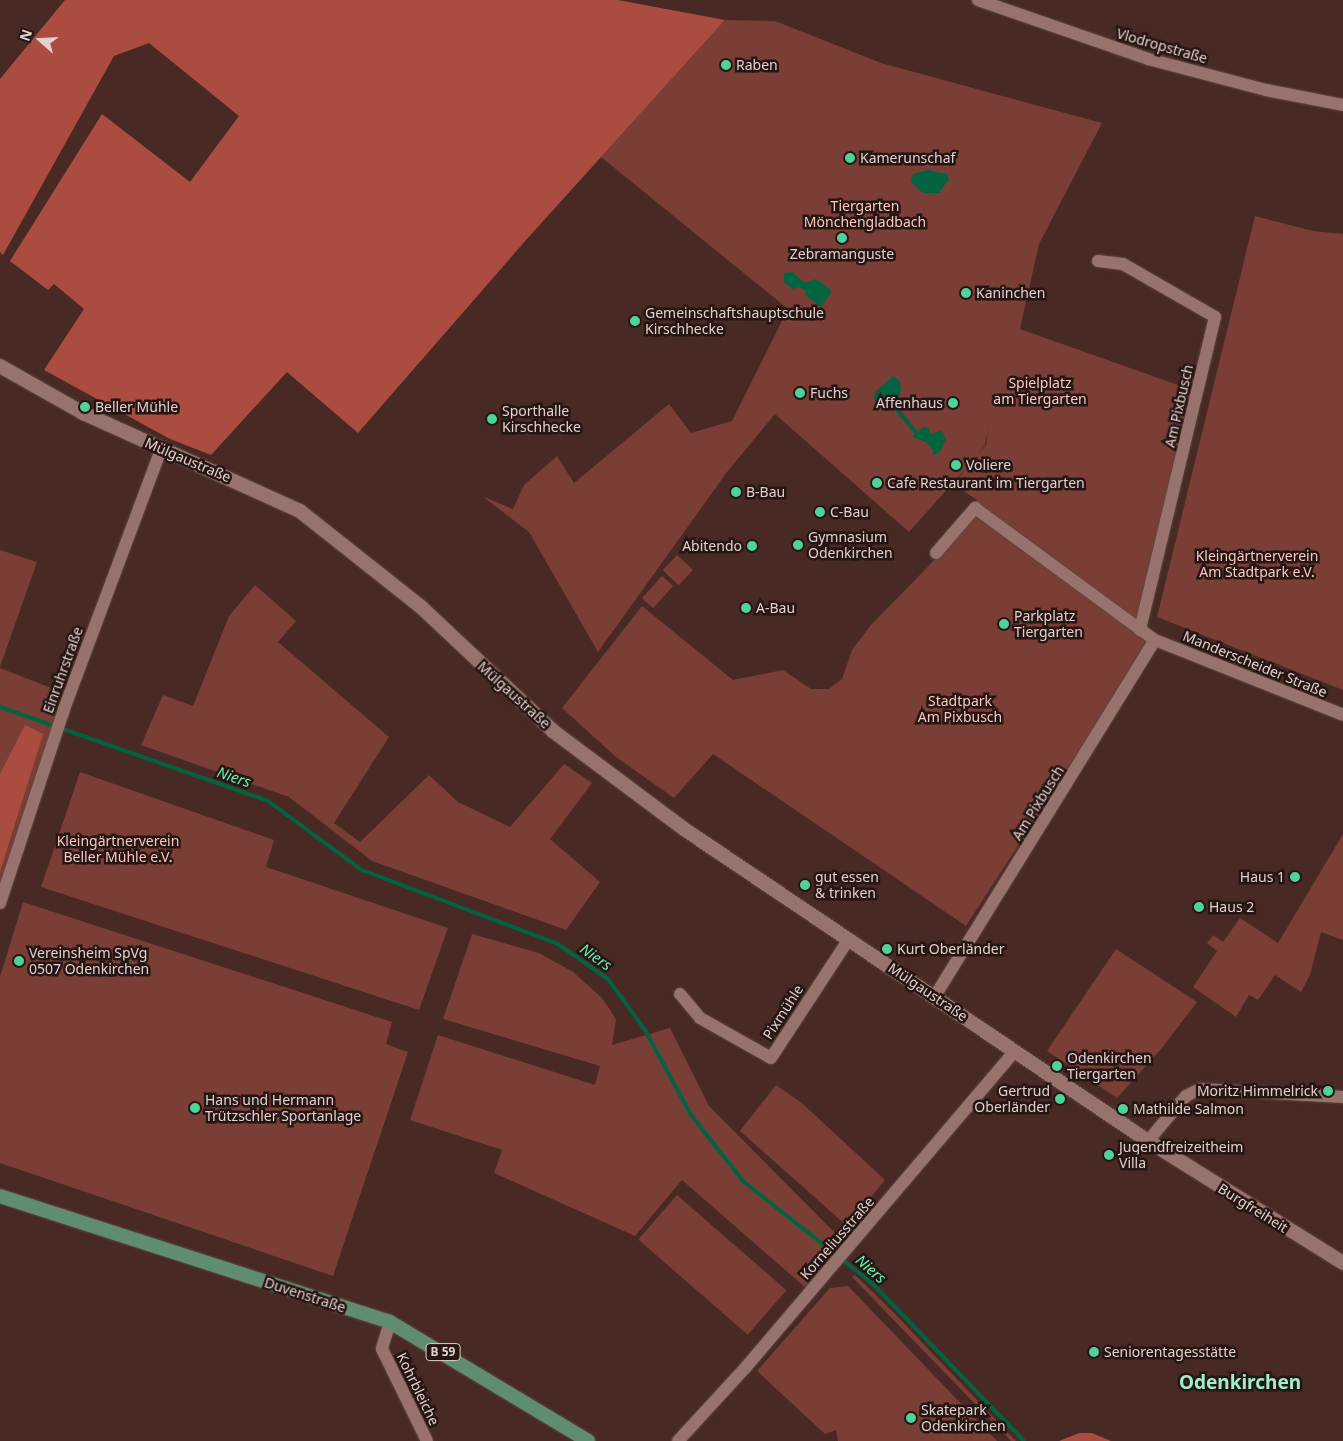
<!DOCTYPE html>
<meta charset="utf-8">
<style>
body{margin:0}
#map{position:relative;width:1343px;height:1441px;overflow:hidden;background:#482924;font-family:"Noto Sans",sans-serif}
div>[style]{position:absolute}
.green>*{inset:0;background:#7a3e36;transform-origin:0 0}
.forest>*{inset:0;background:#aa4d40}
.water>*{inset:0;background:#006440}
.stream>*{height:4px;margin:-2px;padding:0 2px;transform-origin:2px;border-radius:2px;background:#006440}
.roads{filter:drop-shadow(0 0 1px #604642) drop-shadow(0 0 1px #604642)}
.minor>*{height:12px;margin:-6px;padding:0 6px;transform-origin:6px;border-radius:6px;background:#98736d}
.tertiary>*{height:14px;margin:-7px;padding:0 7px;transform-origin:7px;border-radius:7px;background:#98736d}
.primary>*{height:14px;margin:-7px;padding:0 7px;transform-origin:7px;border-radius:7px;background:#5e8d6f}
.dots>*{width:14px;height:14px;translate:-50% -50%;box-sizing:border-box;border:2px solid #251614;border-radius:50%}
span{translate:-50% -50%;white-space:nowrap;text-align:center;line-height:1.15;-webkit-text-stroke:5px #251614;paint-order:stroke}
.shield-label span{padding:1px 4px;background:#251614;border:1px solid;border-radius:4px;-webkit-text-stroke-width:0}
.shield-label{font-size:12px;color:#e3cfcb;font-weight:700}
.street-label{font-size:14px;color:#e3cfcb}
.poi-label{font-size:14px;color:#e3cfcb}
.left{translate:0 -50%;text-align:left}
.right{translate:-100% -50%;text-align:right}
.park-label{font-size:14px;color:#fdc8bf}
.water-label{font-size:15px;color:#65f4b2;font-style:italic}
.district-label{font-size:19px;color:#9ef0c4;font-weight:700}
.north{position:absolute;left:15px;top:15px;width:50px;height:50px;-webkit-text-stroke:4px #251614;paint-order:stroke;rotate:289deg;font-size:14px;font-weight:700;line-height:20px;text-align:center;color:#e3cfcb}
.north::after{content:'';display:block;margin:auto;width:18px;height:22px;background:#e3cfcb;clip-path:polygon(50% 0,100% 100%,50% 72%,0 100%)}
</style>
<div id="map">
<div class="green">
<i style="clip-path:polygon(725px 20px,775px 21px,881px 63px,1102px 123px,1039px 244px,1020px 329px,1192px 390px,1138px 614px,1153px 637px,966px 926px,713px 754px,674px 798px,616px 757px,562px 708px,642px 606px,733px 680px,783px 670px,811px 689px,829px 689px,842px 679px,852px 650px,870px 626px,952px 542px,977px 500px,953px 484px,986px 445px,988px 428px,985px 445px,976px 457px,909px 532px,775px 414px,727px 472px,598px 652px,529px 532px,482px 496px,513px 509px,524px 485px,557px 456px,574px 483px,669px 404px,691px 433px,732px 421px,788px 309px,601px 157px)"></i>
<i style="clip-path:polygon(1255px 216px,1313px 231px,1343px 234px,1343px 690px,1157px 617px)"></i>
<i style="clip-path:polygon(0 550px,37px 562px,0 667px)"></i>
<i style="left:677px;top:555px;width:22px;height:21px;rotate:43deg"></i>
<i style="left:662px;top:576px;width:15px;height:30px;rotate:42deg"></i>
<i style="clip-path:polygon(255px 585px,296px 621px,278px 642px,389px 737px,334px 823px,360px 842px,429px 775px,458px 802px,510px 827px,564px 764px,592px 783px,550px 839px,600px 882px,566px 930px,372px 861px,289px 797px,141px 745px,163px 695px,193px 706px,229px 616px)"></i>
<i style="clip-path:polygon(0 668px,64px 693px,0 885px)"></i>
<i style="clip-path:polygon(80px 772px,274px 840px,266px 867px,448px 928px,419px 1010px,41px 887px)"></i>
<i style="clip-path:polygon(1343px 834px,1343px 940px,1321px 932px,1310px 975px,1301px 992px,1275px 975px,1258px 1000px,1249px 995px,1236px 1017px,1193px 987px,1217px 951px,1207px 943px,1213px 935px,1223px 942px,1240px 918px,1278px 943px)"></i>
<i style="clip-path:polygon(23px 902px,392px 1022px,386px 1044px,408px 1052px,333px 1276px,0 1163px,0 977px)"></i>
<i style="clip-path:polygon(472px 934px,539px 953px,573px 972px,602px 998px,616px 1019px,612px 1045px,670px 1028px,709px 1106px,846px 1244px,806px 1288px,682px 1180px,635px 1236px,494px 1173px,502px 1150px,410px 1120px,438px 1035px,595px 1085px,600px 1066px,443px 1019px)"></i>
<i style="clip-path:polygon(1116px 949px,1197px 1002px,1162px 1048px,1117px 1098px,1047px 1051px)"></i>
<i style="clip-path:polygon(776px 1085px,803px 1104px,885px 1180px,847px 1226px,740px 1131px)"></i>
<i style="left:677px;top:1195px;width:145px;height:59px;rotate:41deg"></i>
<i style="clip-path:polygon(855px 1275px,894px 1313px,1016px 1441px,1011px 1441px,852px 1277px)"></i>
<i style="clip-path:polygon(848px 1286px,997px 1441px,838px 1441px,836px 1430px,825px 1434px,757px 1371px,830px 1288px)"></i>
</div>
<div class="forest">
<i style="clip-path:polygon(65px 0,618px 0,725px 20px,526px 240px,358px 433px,287px 372px,211px 455px,170px 439px,44px 370px,84px 309px,54px 284px,48px 290px,10px 261px,102px 114px,190px 182px,239px 116px,149px 43px,114px 56px,3px 255px,0 252px,0 79px)"></i>
<i style="clip-path:polygon(25px 725px,43px 734px,0 872px,0 774px)"></i>
<i style="clip-path:polygon(1079px 1433px,1092px 1433px,1111px 1441px,1059px 1441px)"></i>
</div>
<div class="water">
<i style="clip-path:polygon(928px 170px,947px 174px,949px 179px,939px 193px,923px 193px,911px 182px,913px 174px)"></i>
<i style="clip-path:polygon(792px 272px,805px 283px,816px 279px,832px 291px,821px 307px,805px 295px,806px 291px,799px 287px,793px 289px,784px 282px,784px 273px)"></i>
<i style="clip-path:polygon(893px 376px,899px 380px,901px 389px,898px 401px,884px 409px,874px 400px,875px 392px)"></i>
<i style="clip-path:polygon(923px 427px,929px 428px,929px 434px,941px 431px,946px 439px,940px 452px,932px 456px,934px 451px,926px 442px,912px 437px)"></i>
</div>
<div class="stream">
<i style="left:893px;top:405px;width:35px;rotate:50deg"></i>
<i style="left:0;top:707px;width:284px;rotate:19.3deg"></i>
<i style="left:268px;top:801px;width:117px;rotate:36.3deg"></i>
<i style="left:362px;top:870px;width:210px;rotate:20.7deg"></i>
<i style="left:558px;top:944px;width:61px;rotate:35deg"></i>
<i style="left:608px;top:979px;width:63px;rotate:54deg"></i>
<i style="left:645px;top:1030px;width:97px;rotate:61.6deg"></i>
<i style="left:691px;top:1115px;width:85px;rotate:51.7deg"></i>
<i style="left:744px;top:1182px;width:163px;rotate:38.3deg"></i>
<i style="left:872px;top:1283px;width:219px;rotate:46.1deg"></i>
</div>
<div class="roads">
<div class="minor">
<i style="left:978px;top:0;width:180px;rotate:19.1deg"></i>
<i style="left:1148px;top:59px;width:122px;rotate:14.7deg"></i>
<i style="left:1266px;top:90px;width:78px;rotate:11deg"></i>
<i style="left:1098px;top:261px;width:25px;rotate:7deg"></i>
<i style="left:1123px;top:264px;width:106px;rotate:29.9deg"></i>
<i style="left:1215px;top:317px;width:322px;rotate:103.5deg"></i>
<i style="left:936px;top:553px;width:60px;rotate:-49.1deg"></i>
<i style="left:975px;top:508px;width:223px;rotate:36.3deg"></i>
<i style="left:1155px;top:640px;width:202px;rotate:21.7deg"></i>
<i style="left:0;top:903px;width:204px;rotate:-71.7deg"></i>
<i style="left:64px;top:709px;width:278px;rotate:-69.5deg"></i>
<i style="left:680px;top:994px;width:31px;rotate:50deg"></i>
<i style="left:700px;top:1018px;width:81px;rotate:29.4deg"></i>
<i style="left:771px;top:1058px;width:142px;rotate:-56.8deg"></i>
<i style="left:935px;top:996px;width:418px;rotate:-58.3deg"></i>
<i style="left:1148px;top:1141px;width:59px;rotate:-49.8deg"></i>
<i style="left:1186px;top:1096px;width:16px;rotate:-27deg"></i>
<i style="left:1200px;top:1089px;width:143px;rotate:3.2deg"></i>
<i style="left:390px;top:1322px;width:28px;rotate:107deg"></i>
<i style="left:382px;top:1349px;width:102px;rotate:63.9deg"></i>
<i style="left:678px;top:1441px;width:100px;rotate:-47.4deg"></i>
<i style="left:746px;top:1367px;width:415px;rotate:-49.6deg"></i>
</div>
<div class="tertiary">
<i style="left:0;top:366px;width:95px;rotate:29.5deg"></i>
<i style="left:83px;top:413px;width:238px;rotate:24.3deg"></i>
<i style="left:300px;top:511px;width:154px;rotate:38.4deg"></i>
<i style="left:421px;top:607px;width:181px;rotate:43.2deg"></i>
<i style="left:553px;top:731px;width:164px;rotate:36.8deg"></i>
<i style="left:684px;top:829px;width:559px;rotate:33.92deg"></i>
<i style="left:1148px;top:1141px;width:230px;rotate:32deg"></i>
</div>
<div class="primary">
<i style="left:0;top:1196px;width:410px;rotate:17.9deg"></i>
<i style="left:390px;top:1322px;width:231px;rotate:31deg"></i>
</div>
</div>
<div class="dots">
<i style="left:726px;top:65px;background:#50d398"></i>
<i style="left:850px;top:158px;background:#50d398"></i>
<i style="left:842px;top:238px;background:#50d398"></i>
<i style="left:966px;top:293px;background:#50d398"></i>
<i style="left:635px;top:321px;background:#50d398"></i>
<i style="left:800px;top:393px;background:#50d398"></i>
<i style="left:953px;top:403px;background:#50d398"></i>
<i style="left:85px;top:407px;background:#50d398"></i>
<i style="left:492px;top:419px;background:#50d398"></i>
<i style="left:956px;top:465px;background:#50d398"></i>
<i style="left:877px;top:483px;background:#50d398"></i>
<i style="left:736px;top:492px;background:#50d398"></i>
<i style="left:820px;top:512px;background:#50d398"></i>
<i style="left:798px;top:545px;background:#50d398"></i>
<i style="left:752px;top:546px;background:#50d398"></i>
<i style="left:746px;top:608px;background:#50d398"></i>
<i style="left:1004px;top:624px;background:#50d398"></i>
<i style="left:1295px;top:877px;background:#50d398"></i>
<i style="left:805px;top:885px;background:#50d398"></i>
<i style="left:1199px;top:907px;background:#50d398"></i>
<i style="left:887px;top:949px;background:#50d398"></i>
<i style="left:19px;top:961px;background:#50d398"></i>
<i style="left:1057px;top:1066px;background:#50d398"></i>
<i style="left:1328px;top:1091px;background:#50d398"></i>
<i style="left:1060px;top:1099px;background:#50d398"></i>
<i style="left:195px;top:1108px;background:#50d398"></i>
<i style="left:1123px;top:1109px;background:#50d398"></i>
<i style="left:1109px;top:1155px;background:#50d398"></i>
<i style="left:1094px;top:1352px;background:#50d398"></i>
<i style="left:911px;top:1418px;background:#50d398"></i>
</div>
<div class="shield-label">
<span style="left:443px;top:1352px">B 59</span>
</div>
<div class="street-label">
<span style="left:1162px;top:46px;rotate:16deg">Vlodropstraße</span>
<span style="left:1179px;top:406px;rotate:-77deg">Am Pixbusch</span>
<span style="left:188px;top:460px;rotate:23deg">Mülgaustraße</span>
<span style="left:1255px;top:664px;rotate:22deg">Manderscheider Straße</span>
<span style="left:63px;top:670px;rotate:-70deg">Einruhrstraße</span>
<span style="left:514px;top:695px;rotate:42deg">Mülgaustraße</span>
<span style="left:1038px;top:803px;rotate:-58deg">Am Pixbusch</span>
<span style="left:928px;top:992px;rotate:34deg">Mülgaustraße</span>
<span style="left:783px;top:1012px;rotate:-57deg">Pixmühle</span>
<span style="left:1253px;top:1208px;rotate:32deg">Burgfreiheit</span>
<span style="left:837px;top:1238px;rotate:-49deg">Korneliusstraße</span>
<span style="left:305px;top:1295px;rotate:18deg">Duvenstraße</span>
<span style="left:418px;top:1389px;rotate:64deg">Kohrbleiche</span>
</div>
<div class="poi-label">
<span class="left" style="left:736px;top:65px">Raben</span>
<span class="left" style="left:860px;top:158px">Kamerunschaf</span>
<span style="left:842px;top:254px">Zebramanguste</span>
<span class="left" style="left:976px;top:293px">Kaninchen</span>
<span class="left" style="left:645px;top:321px">Gemeinschaftshauptschule<br>Kirschhecke</span>
<span class="left" style="left:810px;top:393px">Fuchs</span>
<span class="right" style="left:943px;top:403px">Affenhaus</span>
<span class="left" style="left:95px;top:407px">Beller Mühle</span>
<span class="left" style="left:502px;top:419px">Sporthalle<br>Kirschhecke</span>
<span class="left" style="left:966px;top:465px">Voliere</span>
<span class="left" style="left:887px;top:483px">Cafe Restaurant im Tiergarten</span>
<span class="left" style="left:746px;top:492px">B-Bau</span>
<span class="left" style="left:830px;top:512px">C-Bau</span>
<span class="left" style="left:808px;top:545px">Gymnasium<br>Odenkirchen</span>
<span class="right" style="left:742px;top:546px">Abitendo</span>
<span class="left" style="left:756px;top:608px">A-Bau</span>
<span class="left" style="left:1014px;top:624px">Parkplatz<br>Tiergarten</span>
<span class="left" style="left:815px;top:885px">gut essen<br>&amp; trinken</span>
<span class="right" style="left:1285px;top:877px">Haus 1</span>
<span class="left" style="left:1209px;top:907px">Haus 2</span>
<span class="left" style="left:897px;top:949px">Kurt Oberländer</span>
<span class="left" style="left:29px;top:961px">Vereinsheim SpVg<br>0507 Odenkirchen</span>
<span class="left" style="left:1067px;top:1066px">Odenkirchen<br>Tiergarten</span>
<span class="right" style="left:1050px;top:1099px">Gertrud<br>Oberländer</span>
<span class="right" style="left:1318px;top:1091px">Moritz Himmelrick</span>
<span class="left" style="left:205px;top:1108px">Hans und Hermann<br>Trützschler Sportanlage</span>
<span class="left" style="left:1133px;top:1109px">Mathilde Salmon</span>
<span class="left" style="left:1119px;top:1155px">Jugendfreizeitheim<br>Villa</span>
<span class="left" style="left:1104px;top:1352px">Seniorentagesstätte</span>
<span class="left" style="left:921px;top:1418px">Skatepark<br>Odenkirchen</span>
</div>
<div class="park-label">
<span style="left:865px;top:214px">Tiergarten<br>Mönchengladbach</span>
<span style="left:1040px;top:391px">Spielplatz<br>am Tiergarten</span>
<span style="left:1257px;top:564px">Kleingärtnerverein<br>Am Stadtpark e.V.</span>
<span style="left:960px;top:709px">Stadtpark<br>Am Pixbusch</span>
<span style="left:118px;top:849px">Kleingärtnerverein<br>Beller Mühle e.V.</span>
</div>
<div class="water-label">
<span style="left:234px;top:777px;rotate:19deg">Niers</span>
<span style="left:596px;top:957px;rotate:35deg">Niers</span>
<span style="left:871px;top:1269px;rotate:41deg">Niers</span>
</div>
<div class="district-label">
<span style="left:1240px;top:1383px">Odenkirchen</span>
</div>
<div class="north">N</div>
</div>
